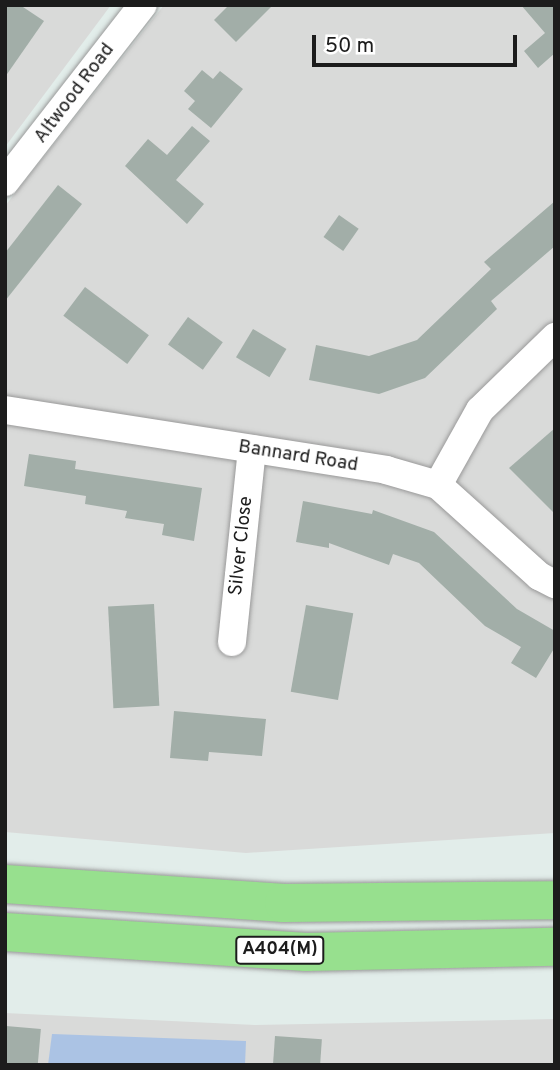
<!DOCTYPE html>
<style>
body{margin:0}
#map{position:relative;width:560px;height:1070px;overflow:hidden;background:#e2edea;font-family:Overpass,sans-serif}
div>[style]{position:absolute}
.residential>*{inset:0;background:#d9dad9}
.grass>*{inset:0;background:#abc3e4}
.building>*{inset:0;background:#a2aea8;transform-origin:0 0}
.roads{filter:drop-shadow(0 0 2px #999) drop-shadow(0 0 2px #999)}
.minor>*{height:28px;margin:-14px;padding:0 14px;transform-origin:14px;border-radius:14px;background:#fff}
.motorway>*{height:38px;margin:-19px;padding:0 19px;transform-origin:19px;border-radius:19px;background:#97e08e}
span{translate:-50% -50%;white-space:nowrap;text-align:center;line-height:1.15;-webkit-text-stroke:6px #fff;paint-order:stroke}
.shield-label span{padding:2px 5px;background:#fff;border:2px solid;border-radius:5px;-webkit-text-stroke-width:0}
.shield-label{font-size:18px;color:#1c1c1c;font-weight:700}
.street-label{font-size:19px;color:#1c1c1c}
.frame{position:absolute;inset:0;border:7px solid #1c1c1c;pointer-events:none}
.scale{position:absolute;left:312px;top:35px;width:205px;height:32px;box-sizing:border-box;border:4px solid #1c1c1c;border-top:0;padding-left:9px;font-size:21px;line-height:24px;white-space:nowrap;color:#1c1c1c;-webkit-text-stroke:5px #fff;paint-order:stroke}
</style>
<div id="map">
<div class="residential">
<i style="clip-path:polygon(5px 5px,111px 5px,5px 147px)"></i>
<i style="clip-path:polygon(164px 5px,555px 5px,555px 833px,246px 853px,5px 832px,5px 206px)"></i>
<i style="clip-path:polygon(5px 1013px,255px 1025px,555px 1019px,555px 1065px,5px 1065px)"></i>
</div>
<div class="grass">
<i style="clip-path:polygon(52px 1034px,246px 1041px,245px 1065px,48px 1065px)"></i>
</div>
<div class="building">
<i style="clip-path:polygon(5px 5px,20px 5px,44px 21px,5px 77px)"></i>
<i style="clip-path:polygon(229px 5px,273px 5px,236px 42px,214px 20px)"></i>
<i style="clip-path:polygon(521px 5px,555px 5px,555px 53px,538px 68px,524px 51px,545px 33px)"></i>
<i style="clip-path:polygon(202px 70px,213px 79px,220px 71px,243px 89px,211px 128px,188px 109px,195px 101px,184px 91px)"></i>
<i style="clip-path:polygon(192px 126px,210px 141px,176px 180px,204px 204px,187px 224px,125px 166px,148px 139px,167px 155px)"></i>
<i style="clip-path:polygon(58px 185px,82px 204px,5px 301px,5px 253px)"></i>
<i style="clip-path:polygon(555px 201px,555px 246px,491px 301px,497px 309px,425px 378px,379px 394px,309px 380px,316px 345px,369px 356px,417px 340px,491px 269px,484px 262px)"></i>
<i style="left:339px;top:215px;width:24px;height:27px;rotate:35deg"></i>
<i style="left:85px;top:287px;width:80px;height:36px;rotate:37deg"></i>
<i style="left:188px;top:317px;width:43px;height:34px;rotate:36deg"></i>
<i style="left:253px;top:329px;width:39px;height:33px;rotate:31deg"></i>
<i style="clip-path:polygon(555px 428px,555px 514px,509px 468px)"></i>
<i style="clip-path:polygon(29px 454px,76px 461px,75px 469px,202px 488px,194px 541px,162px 535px,164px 524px,125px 518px,127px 511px,85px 504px,86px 496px,24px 486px)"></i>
<i style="clip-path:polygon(303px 501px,372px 514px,373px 510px,434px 532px,517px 609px,555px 631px,555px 647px,536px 678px,511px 663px,521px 647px,485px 626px,419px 563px,393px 554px,389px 565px,329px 543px,329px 548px,296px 542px)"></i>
<i style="left:154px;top:604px;width:102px;height:46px;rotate:87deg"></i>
<i style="left:306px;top:605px;width:48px;height:88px;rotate:10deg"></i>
<i style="clip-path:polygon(174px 711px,266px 719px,262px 756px,209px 752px,208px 761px,170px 758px)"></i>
<i style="left:6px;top:1026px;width:35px;height:39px;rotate:5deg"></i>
<i style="left:275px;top:1036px;width:47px;height:29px;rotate:4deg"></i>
</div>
<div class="roads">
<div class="minor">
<i style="left:5px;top:182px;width:224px;rotate:-52.1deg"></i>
<i style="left:5px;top:410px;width:386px;rotate:8.9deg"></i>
<i style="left:386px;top:470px;width:54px;rotate:16.1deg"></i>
<i style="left:438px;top:485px;width:136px;rotate:42deg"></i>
<i style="left:539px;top:576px;width:18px;rotate:27deg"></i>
<i style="left:438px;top:485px;width:86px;rotate:-60.8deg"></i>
<i style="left:480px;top:410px;width:105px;rotate:-44.2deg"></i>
<i style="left:232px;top:642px;width:194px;rotate:-84.1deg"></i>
</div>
<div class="motorway">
<i style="left:5px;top:884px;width:280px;rotate:3.9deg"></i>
<i style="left:284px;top:903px;width:271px;rotate:-0.6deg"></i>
<i style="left:5px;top:932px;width:302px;rotate:3.8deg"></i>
<i style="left:306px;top:952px;width:249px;rotate:-1.2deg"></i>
</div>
</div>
<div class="shield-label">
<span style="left:280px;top:950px">A404(M)</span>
</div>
<div class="street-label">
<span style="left:75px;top:94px;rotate:-53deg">Altwood Road</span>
<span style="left:298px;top:457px;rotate:9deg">Bannard Road</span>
<span style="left:242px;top:546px;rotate:-84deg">Silver Close</span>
</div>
<div class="frame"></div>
<div class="scale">50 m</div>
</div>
